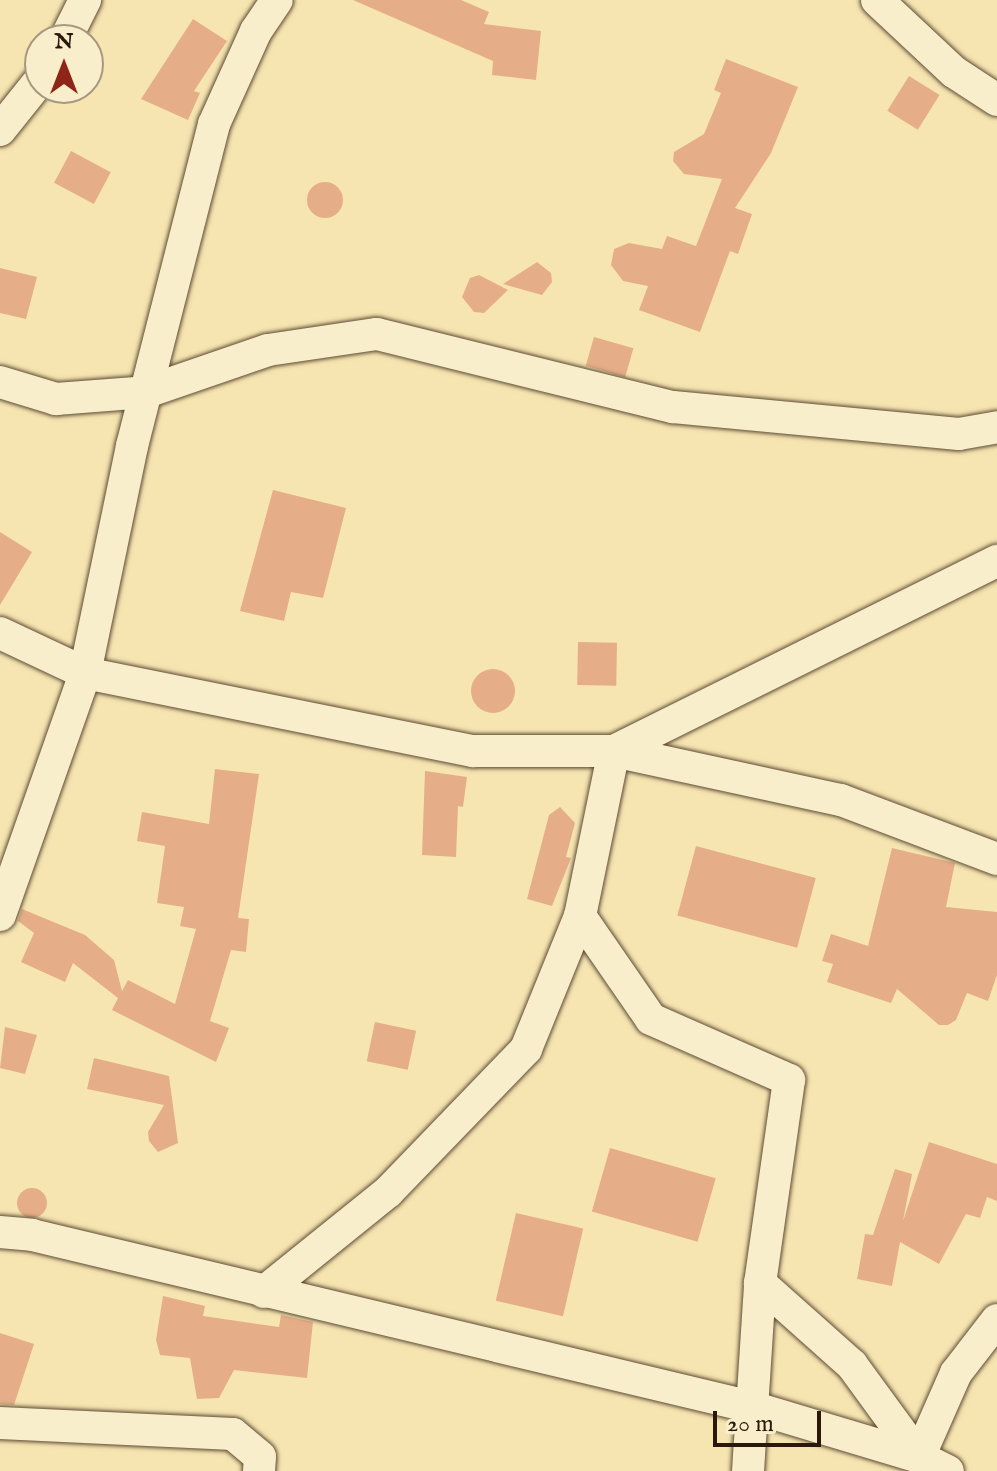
<!DOCTYPE html>
<style>
body{margin:0}
#map{position:relative;width:997px;height:1471px;overflow:hidden;background:#f6e5b1;font-family:"IM FELL English",serif}
div>[style]{position:absolute}
.building>*{inset:0;background:#e6ae88;transform-origin:0 0}
.round{border-radius:50%}
.roads{filter:drop-shadow(0 0 2px #5d4b34) drop-shadow(0 0 2px #5d4b34)}
.street>*{height:32px;margin:-16px;padding:0 16px;transform-origin:16px;border-radius:16px;background:#f9eecc}
span{translate:-50% -50%;white-space:nowrap;text-align:center;line-height:1.15;-webkit-text-stroke:6px #f9eecc;paint-order:stroke}
.north{position:absolute;left:24px;top:24px;width:80px;height:80px;box-sizing:border-box;background:#f9eecc;border:2px solid #a6987f;border-radius:50%;rotate:0deg;font-size:22px;font-weight:700;line-height:32px;text-align:center;color:#2a180b}
.north::after{content:'';display:block;margin:auto;width:28px;height:36px;background:#8f2418;clip-path:polygon(50% 0,100% 100%,50% 72%,0 100%)}
.scale{position:absolute;left:713px;top:1411px;width:108px;height:36px;box-sizing:border-box;border:4px solid #2a180b;border-top:0;padding-left:10px;font-size:24px;line-height:28px;white-space:nowrap;color:#2a180b;-webkit-text-stroke:6px #f9eecc;paint-order:stroke}
</style>
<div id="map">
<div class="building">
<i style="clip-path:polygon(353px 0,461px 0,489px 12px,484px 24px,541px 31px,536px 80px,492px 75px,493px 61px)"></i>
<i style="clip-path:polygon(193px 19px,227px 41px,194px 91px,200px 93px,188px 120px,141px 99px)"></i>
<i style="clip-path:polygon(726px 59px,798px 87px,771px 153px,735px 208px,752px 214px,738px 254px,730px 251px,700px 332px,639px 310px,648px 286px,623px 281px,611px 265px,614px 249px,629px 243px,662px 249px,667px 236px,696px 246px,722px 179px,684px 174px,673px 161px,674px 152px,704px 134px,721px 93px,714px 90px)"></i>
<i style="left:909px;top:76px;width:36px;height:41px;rotate:32deg"></i>
<i style="left:71px;top:151px;width:45px;height:36px;rotate:28deg"></i>
<i class="round" style="left:307px;top:182px;width:36px;height:36px"></i>
<i style="clip-path:polygon(537px 262px,551px 273px,552px 282px,542px 295px,503px 284px)"></i>
<i style="clip-path:polygon(0 268px,37px 277px,26px 319px,0 313px)"></i>
<i style="clip-path:polygon(479px 275px,508px 290px,484px 313px,474px 312px,462px 297px,470px 278px)"></i>
<i style="left:594px;top:337px;width:41px;height:30px;rotate:16deg"></i>
<i style="clip-path:polygon(273px 490px,346px 508px,323px 598px,291px 592px,284px 621px,240px 611px)"></i>
<i style="clip-path:polygon(0 532px,32px 552px,0 605px)"></i>
<i style="left:578px;top:642px;width:39px;height:43px;rotate:1deg"></i>
<i class="round" style="left:471px;top:669px;width:44px;height:44px"></i>
<i style="clip-path:polygon(215px 769px,259px 774px,238px 918px,249px 919px,246px 952px,231px 950px,210px 1021px,229px 1028px,216px 1062px,112px 1010px,118px 998px,73px 963px,65px 982px,21px 962px,34px 933px,18px 921px,22px 909px,85px 935px,114px 960px,122px 991px,128px 980px,175px 1004px,196px 929px,180px 926px,184px 907px,157px 903px,165px 846px,137px 841px,142px 812px,209px 824px)"></i>
<i style="clip-path:polygon(425px 771px,467px 777px,463px 807px,458px 806px,456px 857px,422px 855px)"></i>
<i style="clip-path:polygon(560px 807px,575px 823px,566px 857px,571px 858px,552px 906px,527px 899px,549px 815px)"></i>
<i style="left:696px;top:846px;width:124px;height:72px;rotate:15deg"></i>
<i style="clip-path:polygon(892px 848px,955px 863px,946px 907px,997px 912px,997px 975px,988px 1001px,967px 993px,956px 1020px,948px 1025px,939px 1025px,897px 989px,891px 1003px,827px 982px,833px 964px,822px 961px,831px 934px,868px 946px)"></i>
<i style="left:375px;top:1022px;width:42px;height:40px;rotate:12deg"></i>
<i style="clip-path:polygon(5px 1027px,37px 1035px,25px 1074px,0 1068px)"></i>
<i style="clip-path:polygon(94px 1058px,169px 1076px,178px 1143px,158px 1152px,149px 1141px,148px 1132px,164px 1105px,87px 1089px)"></i>
<i style="clip-path:polygon(929px 1142px,997px 1164px,997px 1201px,987px 1197px,980px 1218px,966px 1214px,939px 1264px,900px 1242px,892px 1286px,857px 1279px,865px 1234px,873px 1235px,895px 1169px,912px 1174px,903px 1221px)"></i>
<i style="left:610px;top:1148px;width:110px;height:66px;rotate:16deg"></i>
<i class="round" style="left:17px;top:1188px;width:30px;height:30px"></i>
<i style="left:516px;top:1213px;width:69px;height:90px;rotate:13deg"></i>
<i style="clip-path:polygon(163px 1296px,205px 1306px,203px 1316px,279px 1327px,281px 1315px,313px 1322px,307px 1378px,234px 1370px,219px 1398px,197px 1399px,190px 1358px,160px 1355px,156px 1340px)"></i>
<i style="clip-path:polygon(0 1333px,34px 1344px,14px 1405px,0 1404px)"></i>
</div>
<div class="roads">
<div class="street">
<i style="left:877px;top:0;width:105px;rotate:43.1deg"></i>
<i style="left:954px;top:72px;width:51px;rotate:33.1deg"></i>
<i style="left:65px;top:40px;width:45px;rotate:-63.4deg"></i>
<i style="left:0;top:130px;width:64px;rotate:-51.3deg"></i>
<i style="left:0;top:382px;width:59px;rotate:16.9deg"></i>
<i style="left:56px;top:399px;width:90px;rotate:-4.4deg"></i>
<i style="left:146px;top:392px;width:129px;rotate:-19deg"></i>
<i style="left:268px;top:350px;width:110px;rotate:-8.4deg"></i>
<i style="left:377px;top:334px;width:305px;rotate:13.9deg"></i>
<i style="left:673px;top:407px;width:287px;rotate:5.4deg"></i>
<i style="left:959px;top:434px;width:39px;rotate:-10deg"></i>
<i style="left:0;top:633px;width:94px;rotate:25.2deg"></i>
<i style="left:85px;top:673px;width:396px;rotate:11.4deg"></i>
<i style="left:473px;top:751px;width:141px"></i>
<i style="left:614px;top:751px;width:232px;rotate:12.2deg"></i>
<i style="left:841px;top:800px;width:167px;rotate:20.7deg"></i>
<i style="left:614px;top:751px;width:428px;rotate:-26.4deg"></i>
<i style="left:0;top:915px;width:256px;rotate:-70.6deg"></i>
<i style="left:85px;top:673px;width:232px;rotate:-78.3deg"></i>
<i style="left:132px;top:446px;width:332px;rotate:-75.7deg"></i>
<i style="left:214px;top:124px;width:102px;rotate:-65.7deg"></i>
<i style="left:256px;top:31px;width:37px;rotate:-56deg"></i>
<i style="left:580px;top:916px;width:125px;rotate:55.4deg"></i>
<i style="left:651px;top:1019px;width:151px;rotate:23.8deg"></i>
<i style="left:789px;top:1080px;width:205px;rotate:98.1deg"></i>
<i style="left:760px;top:1283px;width:123px;rotate:41.7deg"></i>
<i style="left:852px;top:1365px;width:114px;rotate:53.9deg"></i>
<i style="left:0;top:1232px;width:32px;rotate:5deg"></i>
<i style="left:32px;top:1235px;width:740px;rotate:13.44deg"></i>
<i style="left:752px;top:1407px;width:174px;rotate:16.7deg"></i>
<i style="left:919px;top:1457px;width:32px;rotate:26deg"></i>
<i style="left:264px;top:1292px;width:159px;rotate:-38.9deg"></i>
<i style="left:388px;top:1192px;width:199px;rotate:-46deg"></i>
<i style="left:526px;top:1049px;width:144px;rotate:-67.9deg"></i>
<i style="left:580px;top:916px;width:168px;rotate:-78.4deg"></i>
<i style="left:0;top:1423px;width:233px;rotate:2.7deg"></i>
<i style="left:233px;top:1434px;width:35px;rotate:40deg"></i>
<i style="left:260px;top:1457px;width:14px;rotate:94deg"></i>
<i style="left:919px;top:1457px;width:92px;rotate:-66.2deg"></i>
<i style="left:956px;top:1373px;width:67px;rotate:-52.3deg"></i>
<i style="left:748px;top:1471px;width:188px;rotate:-86.3deg"></i>
</div>
</div>
<div class="north">N</div>
<div class="scale">20 m</div>
</div>
